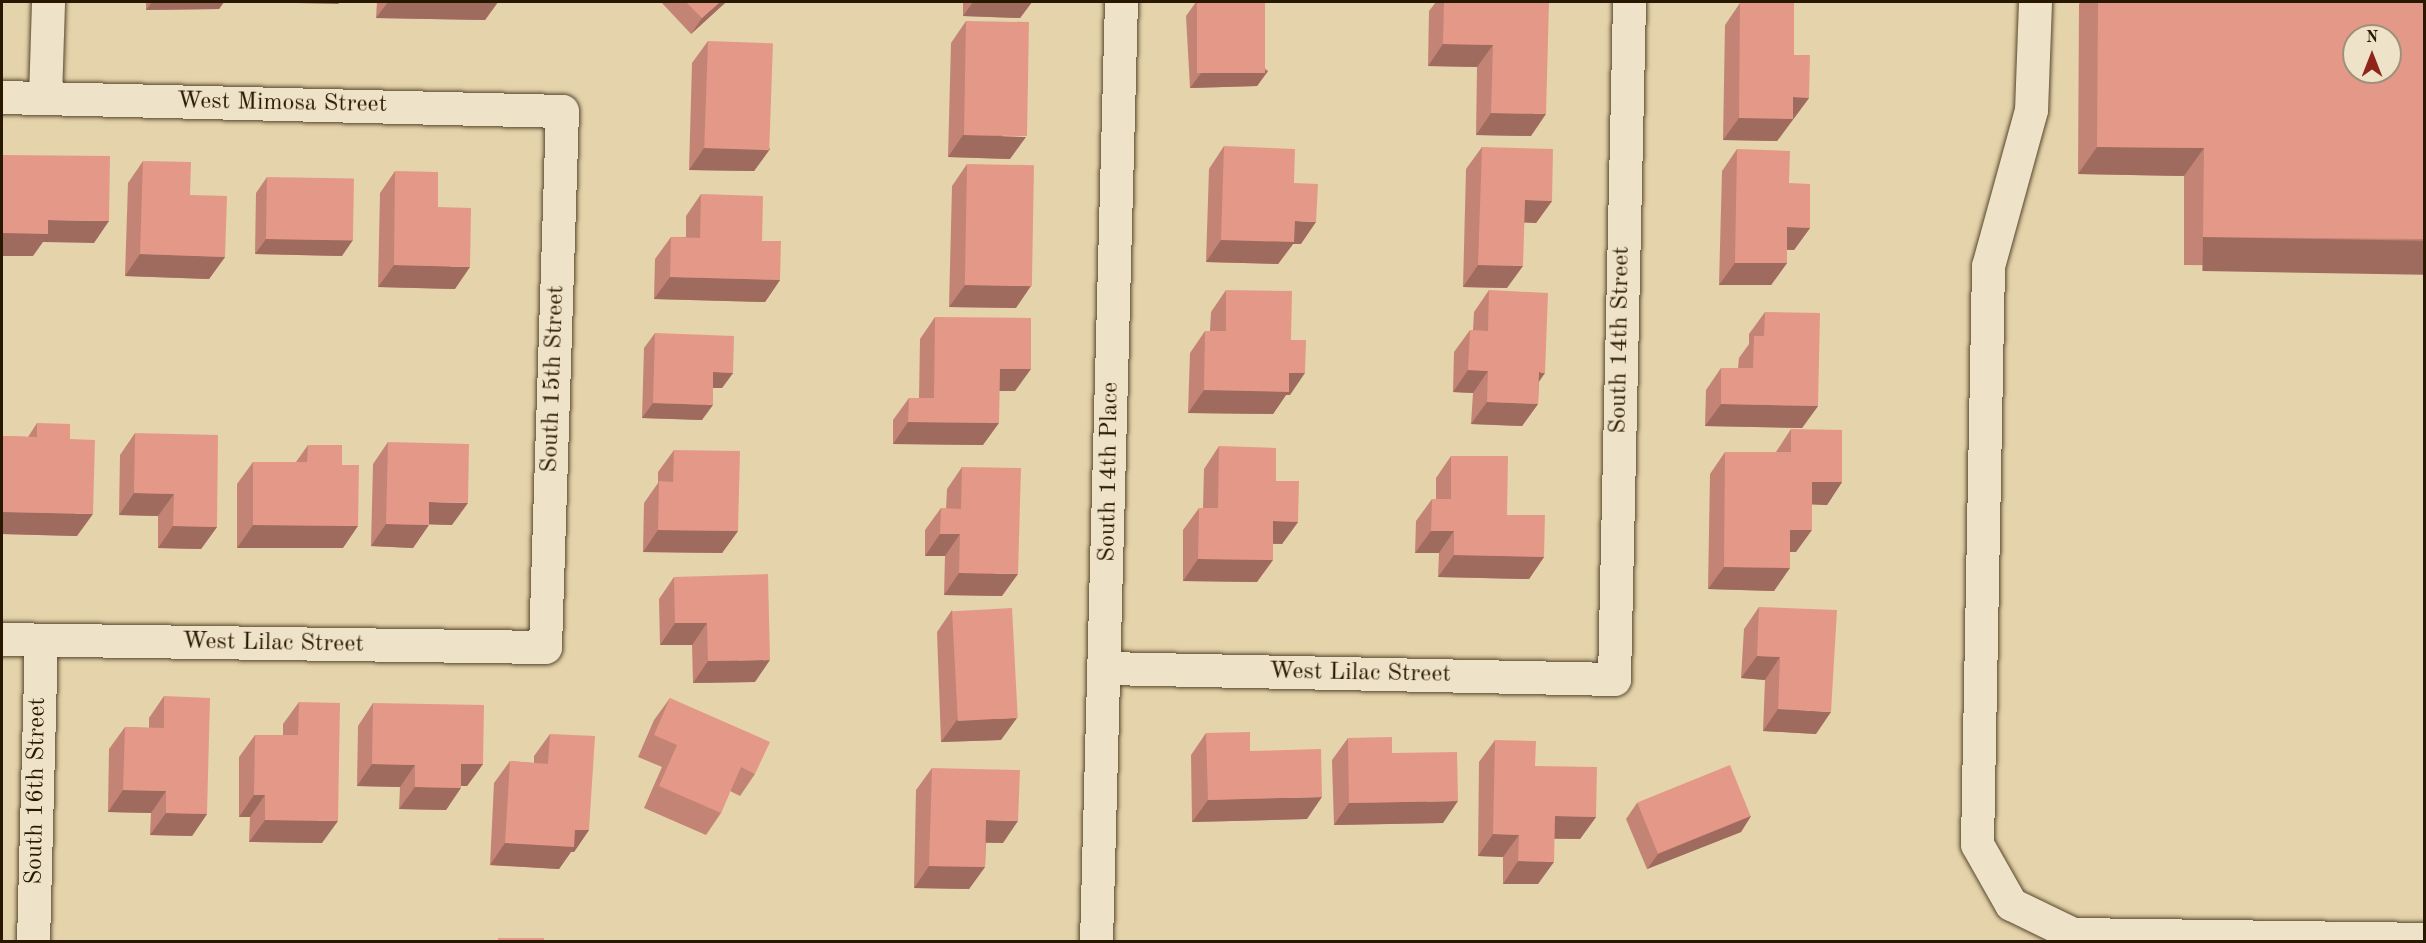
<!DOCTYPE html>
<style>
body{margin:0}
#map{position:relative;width:2426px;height:943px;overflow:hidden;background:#e5d3ab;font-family:"Old Standard TT",serif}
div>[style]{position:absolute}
.roads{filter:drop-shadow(0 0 2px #57472c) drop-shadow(0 0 2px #57472c)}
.minor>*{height:33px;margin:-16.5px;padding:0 16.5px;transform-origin:16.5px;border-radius:16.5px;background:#eee2c8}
.wall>*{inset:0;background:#c48475}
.shaded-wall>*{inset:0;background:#a06b5f;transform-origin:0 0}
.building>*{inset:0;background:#e49988;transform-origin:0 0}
span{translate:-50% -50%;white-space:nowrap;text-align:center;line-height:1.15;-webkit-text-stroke:4.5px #eee2c8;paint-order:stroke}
.street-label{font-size:24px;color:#281802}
.frame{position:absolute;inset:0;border:3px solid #281802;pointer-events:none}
.north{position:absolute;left:2342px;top:24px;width:60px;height:60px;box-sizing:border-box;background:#eee2c8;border:2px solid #9f9179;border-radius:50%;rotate:0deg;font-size:16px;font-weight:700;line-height:24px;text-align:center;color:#281802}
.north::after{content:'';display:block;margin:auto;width:21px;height:27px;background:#8f2418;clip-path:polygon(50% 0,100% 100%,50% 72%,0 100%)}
</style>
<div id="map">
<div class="roads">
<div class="minor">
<i style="left:2035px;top:2px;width:108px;rotate:92.1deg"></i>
<i style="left:2031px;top:110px;width:162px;rotate:105.4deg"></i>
<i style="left:1988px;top:266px;width:578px;rotate:91.09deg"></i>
<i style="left:1977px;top:844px;width:69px;rotate:60.5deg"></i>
<i style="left:2011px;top:904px;width:69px;rotate:25.8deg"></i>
<i style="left:2073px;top:934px;width:351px;rotate:0.8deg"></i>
<i style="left:2px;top:97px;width:560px;rotate:1.43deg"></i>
<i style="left:562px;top:111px;width:536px;rotate:91.82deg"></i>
<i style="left:545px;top:647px;width:543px;rotate:-179.16deg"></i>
<i style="left:45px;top:98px;width:96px;rotate:-88.2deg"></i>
<i style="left:1106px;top:668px;width:508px;rotate:1.24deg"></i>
<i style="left:1614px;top:679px;width:677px;rotate:-88.73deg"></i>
<i style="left:33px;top:942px;width:301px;rotate:-88.5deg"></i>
<i style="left:1096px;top:942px;width:940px;rotate:-88.48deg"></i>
</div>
</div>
<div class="wall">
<i style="clip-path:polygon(146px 2px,224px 2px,219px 9px,146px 10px)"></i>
<i style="clip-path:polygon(377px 2px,498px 2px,485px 20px,376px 18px)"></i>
<i style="clip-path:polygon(661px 2px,726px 2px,691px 34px)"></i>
<i style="clip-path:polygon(963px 2px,1032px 2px,1020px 18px,963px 16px)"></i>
<i style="clip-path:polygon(1196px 2px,1268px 71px,1257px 86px,1190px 88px,1186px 16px)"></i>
<i style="clip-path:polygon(1436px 2px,1549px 2px,1531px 136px,1476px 135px,1477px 67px,1428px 66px,1429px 11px)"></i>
<i style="clip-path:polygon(2081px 2px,2424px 2px,2424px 267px,2184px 265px,2184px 176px,2078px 174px,2079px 4px)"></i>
<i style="clip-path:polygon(1740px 3px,1794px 55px,1809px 98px,1777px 141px,1723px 140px,1725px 25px)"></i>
<i style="clip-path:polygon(966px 21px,1010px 159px,948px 157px,951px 43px)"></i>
<i style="clip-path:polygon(708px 41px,770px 149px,754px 171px,689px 170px,692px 63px)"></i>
<i style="clip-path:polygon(1224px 146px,1294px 183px,1301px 244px,1293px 244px,1278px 264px,1206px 262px,1209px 169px)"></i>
<i style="clip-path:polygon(1482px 147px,1552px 201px,1536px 223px,1524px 222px,1507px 288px,1463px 287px,1466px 169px)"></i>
<i style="clip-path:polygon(1737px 149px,1789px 183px,1810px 228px,1794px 250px,1787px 250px,1787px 263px,1771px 285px,1719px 285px,1722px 171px)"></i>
<i style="clip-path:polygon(143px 161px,190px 195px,225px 257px,209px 279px,125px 276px,128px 183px)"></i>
<i style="clip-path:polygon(967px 164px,1016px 308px,949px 307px,952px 186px)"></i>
<i style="clip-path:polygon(395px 171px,438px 207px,455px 289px,378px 287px,380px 193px)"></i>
<i style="clip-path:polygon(267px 177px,342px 256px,255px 254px,256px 193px)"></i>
<i style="clip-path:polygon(701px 194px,762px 241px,780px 280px,765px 302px,654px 299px,655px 259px,671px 237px,686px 237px,686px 216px)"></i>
<i style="clip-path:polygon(1226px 290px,1291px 340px,1290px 395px,1286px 395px,1273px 414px,1188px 413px,1190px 353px,1205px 331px,1210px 331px,1211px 312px)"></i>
<i style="clip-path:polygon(1489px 290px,1539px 382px,1538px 404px,1522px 426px,1471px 424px,1473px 393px,1453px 392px,1454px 352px,1470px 330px,1473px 330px,1474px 312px)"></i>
<i style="clip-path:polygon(1765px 312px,1818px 406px,1802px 428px,1705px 426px,1706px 390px,1721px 368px,1738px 368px,1739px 358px,1749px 344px,1749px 334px)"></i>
<i style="clip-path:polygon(935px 317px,1015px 391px,999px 391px,983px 445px,893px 444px,893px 420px,909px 398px,919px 398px,920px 339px)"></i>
<i style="clip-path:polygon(655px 333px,733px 373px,722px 388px,713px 388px,702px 420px,642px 418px,644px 348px)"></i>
<i style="clip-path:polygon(37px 423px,70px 439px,77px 536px,2px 534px,2px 436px,28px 437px)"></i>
<i style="clip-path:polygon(1791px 429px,1842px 482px,1827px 505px,1812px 504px,1796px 552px,1790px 552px,1774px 591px,1708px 589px,1710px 474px,1725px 452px,1776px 452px)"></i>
<i style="clip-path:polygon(135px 433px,217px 527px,201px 549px,158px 548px,158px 516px,119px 515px,120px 455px)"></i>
<i style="clip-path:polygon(388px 442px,452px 525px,429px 524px,413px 548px,371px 546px,373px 464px)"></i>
<i style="clip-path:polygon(308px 445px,342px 465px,343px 548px,237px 548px,237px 484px,253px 462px,296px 462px)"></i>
<i style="clip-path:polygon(1219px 446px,1276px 481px,1298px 522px,1282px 544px,1273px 544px,1257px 582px,1183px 581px,1183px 530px,1199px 508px,1203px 508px,1204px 469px)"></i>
<i style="clip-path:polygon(674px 450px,738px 531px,722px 553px,643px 552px,644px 503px,658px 483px,658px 472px)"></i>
<i style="clip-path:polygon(1451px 456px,1544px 557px,1529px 579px,1438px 577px,1439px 553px,1415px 553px,1416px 521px,1432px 499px,1436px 499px,1436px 478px)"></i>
<i style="clip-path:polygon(962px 467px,1002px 596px,944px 595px,945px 556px,925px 556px,925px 530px,941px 508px,946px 509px,947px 489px)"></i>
<i style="clip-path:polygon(674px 577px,755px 682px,693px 683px,692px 645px,660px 645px,659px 599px)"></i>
<i style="clip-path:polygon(1759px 607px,1816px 734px,1763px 731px,1765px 680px,1741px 678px,1744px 629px)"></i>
<i style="clip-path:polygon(952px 610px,1001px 740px,941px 742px,937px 632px)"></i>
<i style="clip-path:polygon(164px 696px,207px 814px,192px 836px,150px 835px,151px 813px,108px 812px,109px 749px,125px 727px,149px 728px,149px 718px)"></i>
<i style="clip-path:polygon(670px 698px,755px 774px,740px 796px,730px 791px,721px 813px,706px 835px,644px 808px,662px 767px,638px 757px,654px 720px)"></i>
<i style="clip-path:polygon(299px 702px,322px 843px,249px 842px,250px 817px,239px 817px,239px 757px,255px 735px,283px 735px,283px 724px)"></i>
<i style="clip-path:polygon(373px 703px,483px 764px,467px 786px,461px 786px,446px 810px,399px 809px,400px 787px,357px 786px,358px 726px)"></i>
<i style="clip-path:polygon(1206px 733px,1250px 751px,1307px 819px,1192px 822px,1191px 755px)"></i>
<i style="clip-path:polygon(550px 734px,589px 830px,574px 852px,571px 852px,559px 869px,490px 865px,494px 783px,510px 761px,534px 763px,534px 756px)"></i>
<i style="clip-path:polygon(1348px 738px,1392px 753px,1443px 823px,1334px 825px,1332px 760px)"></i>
<i style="clip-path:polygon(1495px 740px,1535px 766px,1596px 817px,1580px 839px,1554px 839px,1538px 884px,1503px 884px,1503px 857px,1478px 856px,1479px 762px)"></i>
<i style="clip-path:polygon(932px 768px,1003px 843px,986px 843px,985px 867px,969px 889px,914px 888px,916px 790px)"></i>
<i style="clip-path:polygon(1637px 803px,1751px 816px,1741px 832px,1647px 869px,1626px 819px)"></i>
</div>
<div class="shaded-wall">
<i style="clip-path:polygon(152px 2px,224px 2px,219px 9px,146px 10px)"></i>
<i style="clip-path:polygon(253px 2px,340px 2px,338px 4px)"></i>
<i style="clip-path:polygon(388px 2px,498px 2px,485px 20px,376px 18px)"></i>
<i style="clip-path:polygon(720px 2px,726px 2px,691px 34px,702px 18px)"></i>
<i style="clip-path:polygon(973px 2px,1032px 2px,1020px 18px,963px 16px)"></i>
<i style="clip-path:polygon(1443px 44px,1493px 45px,1477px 67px,1428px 66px)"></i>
<i style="clip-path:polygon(1268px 71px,1257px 86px,1190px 88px,1201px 73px)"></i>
<i style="clip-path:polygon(1793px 97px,1809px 98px,1777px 141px,1723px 140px,1739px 118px)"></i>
<i style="clip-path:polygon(1491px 113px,1546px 114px,1531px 136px,1476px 135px)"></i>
<i style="clip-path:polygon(963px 135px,1026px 137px,1010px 159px,948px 157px)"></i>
<i style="clip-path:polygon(2097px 147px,2204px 148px,2184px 176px,2078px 174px)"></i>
<i style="clip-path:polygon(704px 148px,770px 149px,754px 171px,689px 170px)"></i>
<i style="clip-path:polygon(1525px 200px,1552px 201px,1536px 223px,1509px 222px)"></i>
<i style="clip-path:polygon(48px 220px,109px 221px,94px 243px,43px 242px,33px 256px,2px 256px,2px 233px)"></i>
<i style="clip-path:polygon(1295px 221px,1316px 222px,1301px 244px,1293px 244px,1278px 264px,1206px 262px,1221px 240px)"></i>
<i style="clip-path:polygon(1787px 227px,1810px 228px,1794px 250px,1772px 249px)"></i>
<i style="left:2203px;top:237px;width:221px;height:34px;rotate:1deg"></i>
<i style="clip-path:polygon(266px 239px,353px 240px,342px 256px,255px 254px)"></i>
<i style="clip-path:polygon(140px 254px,225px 257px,209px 279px,125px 276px)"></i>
<i style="clip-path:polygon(1735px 263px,1787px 263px,1771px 285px,1719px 285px)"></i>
<i style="clip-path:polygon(394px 265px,470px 267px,455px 289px,378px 287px)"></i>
<i style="clip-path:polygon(1478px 265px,1523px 266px,1507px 288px,1463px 287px)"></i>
<i style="clip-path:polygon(670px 277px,780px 280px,765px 302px,654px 299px)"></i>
<i style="clip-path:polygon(965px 285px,1031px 286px,1016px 308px,949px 307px)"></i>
<i style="clip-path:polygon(1000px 369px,1031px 369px,1015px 391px,984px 391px)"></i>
<i style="clip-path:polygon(1468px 370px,1488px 371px,1473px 393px,1453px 392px)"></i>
<i style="clip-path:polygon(713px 372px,733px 373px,722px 388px,703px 388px)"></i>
<i style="clip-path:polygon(1539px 372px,1545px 373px,1530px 395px)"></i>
<i style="clip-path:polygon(1289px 373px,1305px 373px,1290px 395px,1286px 395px,1273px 414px,1188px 413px,1204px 390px)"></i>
<i style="clip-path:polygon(1487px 402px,1538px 404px,1522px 426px,1471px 424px)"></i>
<i style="clip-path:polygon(653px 403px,713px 405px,702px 420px,642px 418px)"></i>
<i style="clip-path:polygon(1721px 404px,1818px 406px,1802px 428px,1705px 426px)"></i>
<i style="clip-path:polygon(908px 422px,999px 423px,983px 445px,893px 444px)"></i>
<i style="clip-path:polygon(1812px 482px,1842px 482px,1827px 505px,1797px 504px)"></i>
<i style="clip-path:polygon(134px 493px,174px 494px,158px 516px,119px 515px)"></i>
<i style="clip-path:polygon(429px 502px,468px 503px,452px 525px,414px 524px)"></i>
<i style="clip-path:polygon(2px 512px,93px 514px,77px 536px,2px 534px)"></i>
<i style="clip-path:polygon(1273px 521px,1298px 522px,1282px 544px,1258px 543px)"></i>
<i style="clip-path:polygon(386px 524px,429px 525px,413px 548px,371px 546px)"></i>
<i style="clip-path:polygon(253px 525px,358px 526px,343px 548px,237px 548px)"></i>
<i style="clip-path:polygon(173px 526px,217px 527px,201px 549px,158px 548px)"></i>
<i style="clip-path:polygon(658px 530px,738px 531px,722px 553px,643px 552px)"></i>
<i style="clip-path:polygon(1790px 530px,1812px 530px,1796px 552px,1775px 552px)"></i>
<i style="clip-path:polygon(1431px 531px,1454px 531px,1439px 553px,1415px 553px)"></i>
<i style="clip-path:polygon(940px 534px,960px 534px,945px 556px,925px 556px)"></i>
<i style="clip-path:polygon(1454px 555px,1544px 557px,1529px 579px,1438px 577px)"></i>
<i style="clip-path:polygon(1198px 559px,1273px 560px,1257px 582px,1183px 581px)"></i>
<i style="clip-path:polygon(1724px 567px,1790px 568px,1774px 591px,1708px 589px)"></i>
<i style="clip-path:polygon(959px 573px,1018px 574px,1002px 596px,944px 595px)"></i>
<i style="clip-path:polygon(675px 623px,707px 623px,692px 645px,660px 645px)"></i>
<i style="clip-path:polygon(1757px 656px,1780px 657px,1765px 680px,1741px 678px)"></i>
<i style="clip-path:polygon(770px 660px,755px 682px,693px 683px,708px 661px)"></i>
<i style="clip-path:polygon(1778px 709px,1831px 712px,1816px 734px,1763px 731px)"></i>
<i style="clip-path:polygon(1017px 718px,1001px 740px,941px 742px,957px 720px)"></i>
<i style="clip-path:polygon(372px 764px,415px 765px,400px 787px,357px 786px)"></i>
<i style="clip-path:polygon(461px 764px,483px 764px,467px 786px,446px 786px)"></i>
<i style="clip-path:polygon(415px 787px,461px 788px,446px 810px,399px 809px)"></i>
<i style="clip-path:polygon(123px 790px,166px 791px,151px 813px,108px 812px)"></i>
<i style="clip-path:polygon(254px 795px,265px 795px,250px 817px,239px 817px)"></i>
<i style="clip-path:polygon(1322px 797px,1307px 819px,1192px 822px,1208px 800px)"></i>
<i style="clip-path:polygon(1458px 801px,1443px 823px,1334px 825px,1349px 803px)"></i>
<i style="clip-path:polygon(166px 813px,207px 814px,192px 836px,150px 835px)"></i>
<i style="clip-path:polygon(1555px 816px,1596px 817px,1580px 839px,1539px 838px)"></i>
<i style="clip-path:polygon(1751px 816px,1741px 832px,1647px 869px,1658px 854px)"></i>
<i style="clip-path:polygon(265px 820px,338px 821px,322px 843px,249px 842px)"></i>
<i style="clip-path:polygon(986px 820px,1018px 821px,1003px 843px,971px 842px)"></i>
<i style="clip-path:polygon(575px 830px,589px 830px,574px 852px,571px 852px,559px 869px,490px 865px,505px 843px)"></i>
<i style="clip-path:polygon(1493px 834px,1519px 835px,1503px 857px,1478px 856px)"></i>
<i style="clip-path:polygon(1518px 861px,1554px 862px,1538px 884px,1503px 884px)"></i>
<i style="clip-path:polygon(929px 866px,985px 867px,969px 889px,914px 888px)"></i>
</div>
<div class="building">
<i style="clip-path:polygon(686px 2px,720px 2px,702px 18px)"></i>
<i style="left:1197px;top:2px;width:68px;height:71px"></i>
<i style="clip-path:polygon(1444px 2px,1549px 2px,1546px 114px,1491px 113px,1493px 45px,1443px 44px)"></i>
<i style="clip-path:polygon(evenodd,2098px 2px,2424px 2px,2424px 239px,2203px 237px,2204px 148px,2097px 147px,2098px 2px,2354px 36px,2390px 36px,2390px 72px,2354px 72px,2354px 36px)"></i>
<i style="clip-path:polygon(1740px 3px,1794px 3px,1794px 55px,1810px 55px,1809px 98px,1793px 97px,1793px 119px,1739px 118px)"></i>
<i style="left:966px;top:21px;width:63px;height:114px;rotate:1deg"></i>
<i style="left:708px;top:41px;width:65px;height:107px;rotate:2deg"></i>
<i style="clip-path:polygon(1224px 146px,1295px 149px,1294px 183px,1318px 184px,1316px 222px,1295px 221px,1294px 242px,1221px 240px)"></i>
<i style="clip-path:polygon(1482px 147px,1553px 149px,1552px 201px,1525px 200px,1523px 266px,1478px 265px)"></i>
<i style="clip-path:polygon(1737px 149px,1790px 151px,1789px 183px,1810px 184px,1810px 228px,1787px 227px,1787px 263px,1735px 263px)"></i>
<i style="clip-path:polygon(2px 155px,110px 156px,109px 221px,48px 220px,48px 234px,2px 233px)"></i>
<i style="clip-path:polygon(143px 161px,191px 162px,190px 195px,227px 196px,225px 257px,140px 254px)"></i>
<i style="left:967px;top:164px;width:67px;height:121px;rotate:1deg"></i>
<i style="clip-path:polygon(395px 171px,438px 172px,438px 207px,471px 208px,470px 267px,394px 265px)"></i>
<i style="left:267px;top:177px;width:87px;height:62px;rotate:1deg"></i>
<i style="clip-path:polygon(701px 194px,763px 196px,762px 241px,781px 241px,780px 280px,670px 277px,671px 237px,700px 238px)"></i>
<i style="clip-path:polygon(1226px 290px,1292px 291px,1291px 340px,1306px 340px,1305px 373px,1289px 373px,1289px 392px,1204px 390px,1205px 331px,1226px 331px)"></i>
<i style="clip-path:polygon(1489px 290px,1548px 293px,1545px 373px,1539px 372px,1538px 404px,1487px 402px,1488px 371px,1468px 370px,1470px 330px,1488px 331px)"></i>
<i style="clip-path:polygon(1765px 312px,1820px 313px,1818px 406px,1721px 404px,1721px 368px,1753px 368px,1754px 336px,1764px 336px)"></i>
<i style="clip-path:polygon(935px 317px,1031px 318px,1031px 369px,1000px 369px,999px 423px,908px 422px,909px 398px,934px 398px)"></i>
<i style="clip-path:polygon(655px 333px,734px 336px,733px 373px,713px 372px,713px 405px,653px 403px)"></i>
<i style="clip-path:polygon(37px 423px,70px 424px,70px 439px,95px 440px,93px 514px,2px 512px,2px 436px,37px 437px)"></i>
<i style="clip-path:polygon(1791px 429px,1842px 430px,1842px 482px,1812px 482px,1812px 530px,1790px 530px,1790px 568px,1724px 567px,1725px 452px,1791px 452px)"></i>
<i style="clip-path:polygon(135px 433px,218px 435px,217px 527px,173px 526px,174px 494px,134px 493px)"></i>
<i style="clip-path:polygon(388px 442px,469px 444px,468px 503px,429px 502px,429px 525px,386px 524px)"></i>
<i style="clip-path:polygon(308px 445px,342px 445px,342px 465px,359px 465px,358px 526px,253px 525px,253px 462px,307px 462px)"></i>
<i style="clip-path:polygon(1219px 446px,1276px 448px,1276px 481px,1299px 481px,1298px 522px,1273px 521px,1273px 560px,1198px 559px,1199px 508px,1218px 508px)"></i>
<i style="clip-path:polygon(674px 450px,740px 451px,738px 531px,658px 530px,659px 481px,673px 482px)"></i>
<i style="clip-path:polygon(1451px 456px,1508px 456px,1507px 515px,1545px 515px,1544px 557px,1454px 555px,1454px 531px,1431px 531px,1432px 499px,1451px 499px)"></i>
<i style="clip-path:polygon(962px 467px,1021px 468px,1018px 574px,959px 573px,960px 534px,940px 534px,941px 508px,961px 509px)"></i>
<i style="clip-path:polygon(768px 574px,770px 660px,708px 661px,707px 623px,675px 623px,674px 577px)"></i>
<i style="clip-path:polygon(1759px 607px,1837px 610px,1831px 712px,1778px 709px,1780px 657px,1757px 656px)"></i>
<i style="left:1012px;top:608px;width:110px;height:60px;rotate:87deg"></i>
<i style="clip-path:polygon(164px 696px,210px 698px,207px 814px,166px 813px,166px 791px,123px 790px,125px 727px,164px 728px)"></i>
<i style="clip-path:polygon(670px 698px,770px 742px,755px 774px,741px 767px,721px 813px,659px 786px,677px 745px,654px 735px)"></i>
<i style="clip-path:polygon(299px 702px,340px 703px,338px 821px,265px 820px,265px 795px,254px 795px,255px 735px,298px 735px)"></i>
<i style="clip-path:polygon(373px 703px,484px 705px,483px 764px,461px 764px,461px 788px,415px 787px,415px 765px,372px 764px)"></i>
<i style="clip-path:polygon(1250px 732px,1250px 751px,1321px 749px,1322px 797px,1208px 800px,1206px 733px)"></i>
<i style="clip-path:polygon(550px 734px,595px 736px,589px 830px,575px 830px,574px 847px,505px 843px,510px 761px,548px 764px)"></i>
<i style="clip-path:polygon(1392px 737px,1392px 753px,1457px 752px,1458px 801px,1349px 803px,1348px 738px)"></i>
<i style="clip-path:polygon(1495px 740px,1536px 741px,1535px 766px,1597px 767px,1596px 817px,1555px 816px,1554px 862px,1518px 861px,1519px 835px,1493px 834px)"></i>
<i style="left:1730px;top:765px;width:55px;height:100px;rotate:68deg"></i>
<i style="clip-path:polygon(932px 768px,1020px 770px,1018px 821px,986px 820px,985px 867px,929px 866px)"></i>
<i style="left:498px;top:938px;width:46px;height:4px"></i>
</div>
<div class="street-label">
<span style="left:282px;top:104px;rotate:1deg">West Mimosa Street</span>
<span style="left:1621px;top:340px;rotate:-89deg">South 14th Street</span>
<span style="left:554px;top:379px;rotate:-88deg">South 15th Street</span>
<span style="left:1110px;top:472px;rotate:-89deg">South 14th Place</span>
<span style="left:273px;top:644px;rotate:1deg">West Lilac Street</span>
<span style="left:1360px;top:674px;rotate:1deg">West Lilac Street</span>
<span style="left:37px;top:791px;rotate:-89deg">South 16th Street</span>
</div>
<div class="frame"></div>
<div class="north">N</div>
</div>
